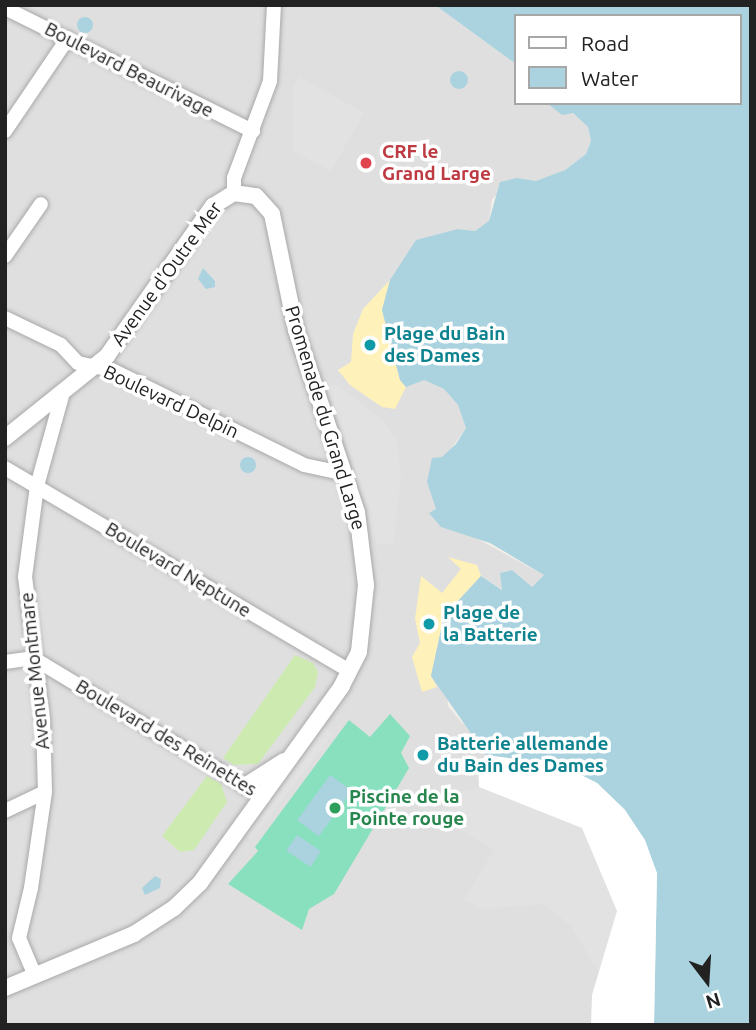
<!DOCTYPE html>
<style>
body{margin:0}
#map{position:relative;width:756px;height:1030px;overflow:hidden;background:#f2efe9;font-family:Ubuntu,sans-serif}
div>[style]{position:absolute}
.residential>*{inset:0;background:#e0dfdf}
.grass>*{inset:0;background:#cdebb0}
.sand>*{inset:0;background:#fff1ba}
.pitch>*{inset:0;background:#88e0be}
.parking>*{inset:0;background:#e2e2e2;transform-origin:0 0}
.water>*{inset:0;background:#aad3df;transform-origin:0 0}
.round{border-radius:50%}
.pier>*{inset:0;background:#fff}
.roads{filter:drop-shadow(0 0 2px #a9a9a9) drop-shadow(0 0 2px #a9a9a9)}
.minor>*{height:14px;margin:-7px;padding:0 7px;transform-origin:7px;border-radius:7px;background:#fff}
.tertiary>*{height:16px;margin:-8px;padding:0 8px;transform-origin:8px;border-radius:8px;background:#fff}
.dots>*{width:19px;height:19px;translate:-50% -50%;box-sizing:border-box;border:4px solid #fff;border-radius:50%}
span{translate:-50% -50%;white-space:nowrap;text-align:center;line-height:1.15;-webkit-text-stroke:7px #fff;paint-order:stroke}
.street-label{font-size:19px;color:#222}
.health-label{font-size:19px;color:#be3a42;font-weight:700}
.left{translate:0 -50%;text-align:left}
.culture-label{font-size:19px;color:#0d838f;font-weight:700}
.leisure-label{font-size:19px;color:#27864d;font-weight:700}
.frame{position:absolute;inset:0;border:7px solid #222;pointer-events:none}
.legend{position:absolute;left:514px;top:14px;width:228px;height:91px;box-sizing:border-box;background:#fff;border:2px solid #a7a7a7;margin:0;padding:9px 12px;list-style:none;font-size:21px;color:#222}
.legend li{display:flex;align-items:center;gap:14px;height:35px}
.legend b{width:35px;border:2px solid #a7a7a7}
.north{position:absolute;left:672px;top:946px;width:70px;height:70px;-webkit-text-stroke:5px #fff;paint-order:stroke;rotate:163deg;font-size:19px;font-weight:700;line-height:28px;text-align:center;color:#222}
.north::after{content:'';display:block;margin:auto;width:24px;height:32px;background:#222;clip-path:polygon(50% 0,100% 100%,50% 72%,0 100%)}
</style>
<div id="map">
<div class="residential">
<i style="clip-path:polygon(5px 5px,435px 5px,516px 64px,516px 103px,552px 105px,573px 113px,588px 127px,591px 141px,586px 154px,565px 170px,536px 182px,517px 178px,492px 199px,489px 222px,475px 231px,457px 229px,424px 380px,444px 389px,458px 405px,466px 428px,427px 482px,437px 509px,430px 513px,544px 575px,532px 587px,512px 570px,500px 573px,503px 590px,481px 576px,444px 617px,448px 706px,462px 723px,597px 783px,654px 1025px,5px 1025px)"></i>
</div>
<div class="grass">
<i style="clip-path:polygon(295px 655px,313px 663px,318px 672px,315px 687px,258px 764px,234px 765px,223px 758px)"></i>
<i style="clip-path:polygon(207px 776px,221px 784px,227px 802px,194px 850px,180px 852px,162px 836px)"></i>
</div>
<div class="sand">
<i style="clip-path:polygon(390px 280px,382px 310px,400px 380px,406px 387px,395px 409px,382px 407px,350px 385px,338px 370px,351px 362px,353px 334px,363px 309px)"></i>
<i style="clip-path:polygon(448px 557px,477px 565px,481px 576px,444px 616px,431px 676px,437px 687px,422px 692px,412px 657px,420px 643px,415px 619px,421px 576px,442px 593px,461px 569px)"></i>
</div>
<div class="pitch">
<i style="clip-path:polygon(390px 714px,410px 736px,401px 753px,409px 768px,334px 894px,309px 909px,302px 930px,228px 884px,258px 851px,255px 847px,349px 720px,370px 737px)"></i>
</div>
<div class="parking">
<i style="clip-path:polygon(299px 77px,364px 113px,331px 171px,293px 151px,293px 87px)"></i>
<i style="clip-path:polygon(336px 384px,382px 420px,397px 439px,401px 479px,393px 544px,377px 545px,327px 386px)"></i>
<i style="left:324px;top:728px;width:11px;height:132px;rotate:38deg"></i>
<i style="clip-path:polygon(479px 787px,582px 827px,617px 911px,599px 972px,570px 925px,544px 904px,484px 909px,464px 900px,494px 850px,438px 816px,450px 796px)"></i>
</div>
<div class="water">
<i style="clip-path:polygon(435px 5px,751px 5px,751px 1025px,654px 1025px,657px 873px,625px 810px,597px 783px,561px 765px,486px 755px,431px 676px,444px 616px,481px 576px,502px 590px,500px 573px,512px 570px,532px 587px,544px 575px,490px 543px,441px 527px,429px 513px,436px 509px,427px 482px,432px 458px,442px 457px,456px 444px,466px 428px,458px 405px,444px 389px,424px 380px,406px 387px,400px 380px,382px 310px,390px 280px,416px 240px,458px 229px,475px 231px,489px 221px,500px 182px,517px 178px,536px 181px,565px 170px,586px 154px,591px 141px,588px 127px,573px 113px,562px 115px,547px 103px,740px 103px,740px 16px,516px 16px,516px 64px)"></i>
<i class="round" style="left:77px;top:17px;width:16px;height:16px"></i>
<i class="round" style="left:450px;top:71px;width:18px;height:18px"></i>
<i style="clip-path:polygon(203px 268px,215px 281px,215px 287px,206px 289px,198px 279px)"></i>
<i class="round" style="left:240px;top:457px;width:16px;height:16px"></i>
<i style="left:330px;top:775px;width:27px;height:56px;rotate:36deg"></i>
<i style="left:297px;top:835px;width:29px;height:19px;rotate:34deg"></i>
<i style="clip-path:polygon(155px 876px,161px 879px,160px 888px,145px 895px,142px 888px)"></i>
</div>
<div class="pier">
<i style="clip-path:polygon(486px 755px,561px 765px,597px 783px,625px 810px,645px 840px,657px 873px,654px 1025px,591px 1025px,592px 995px,617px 911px,582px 828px,479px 787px,478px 763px)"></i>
</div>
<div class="roads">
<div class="minor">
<i style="left:5px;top:8px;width:277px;rotate:26.4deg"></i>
<i style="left:5px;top:131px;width:112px;rotate:-55.9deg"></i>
<i style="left:234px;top:193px;width:15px;rotate:-90deg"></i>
<i style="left:234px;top:178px;width:103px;rotate:-69.6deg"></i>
<i style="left:270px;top:81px;width:76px;rotate:-87deg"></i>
<i style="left:5px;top:256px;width:63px;rotate:-55.3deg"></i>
<i style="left:5px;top:318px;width:62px;rotate:25.7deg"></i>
<i style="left:61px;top:345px;width:25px;rotate:47deg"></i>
<i style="left:78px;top:363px;width:35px;rotate:12deg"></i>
<i style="left:112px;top:370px;width:214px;rotate:26.3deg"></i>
<i style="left:304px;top:465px;width:40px;rotate:12deg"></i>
<i style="left:5px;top:468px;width:400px;rotate:30.5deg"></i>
<i style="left:5px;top:662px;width:28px;rotate:-8deg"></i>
<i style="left:33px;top:658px;width:269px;rotate:31.1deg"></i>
<i style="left:5px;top:811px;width:44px;rotate:-25.4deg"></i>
<i style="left:35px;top:976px;width:41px;rotate:-112.8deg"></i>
<i style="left:19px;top:938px;width:51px;rotate:-76.5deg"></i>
<i style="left:31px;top:888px;width:97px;rotate:-81.7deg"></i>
<i style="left:45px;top:792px;width:71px;rotate:-91.6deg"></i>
<i style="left:43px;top:721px;width:145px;rotate:-97.1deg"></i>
<i style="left:25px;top:577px;width:92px;rotate:-82.5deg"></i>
<i style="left:37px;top:486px;width:93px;rotate:-74.5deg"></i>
</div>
<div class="tertiary">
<i style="left:5px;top:438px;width:131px;rotate:-38.8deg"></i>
<i style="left:107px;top:356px;width:184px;rotate:-54.8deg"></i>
<i style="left:213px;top:206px;width:25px;rotate:-32deg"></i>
<i style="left:234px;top:193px;width:22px;rotate:8deg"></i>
<i style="left:256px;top:196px;width:24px;rotate:48deg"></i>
<i style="left:272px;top:214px;width:118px;rotate:78.3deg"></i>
<i style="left:296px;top:330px;width:192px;rotate:71.5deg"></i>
<i style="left:357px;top:512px;width:74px;rotate:83deg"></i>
<i style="left:366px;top:585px;width:67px;rotate:96deg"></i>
<i style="left:359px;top:652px;width:38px;rotate:117deg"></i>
<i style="left:342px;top:686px;width:243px;rotate:125.8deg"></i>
<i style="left:200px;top:883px;width:36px;rotate:136deg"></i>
<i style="left:174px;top:908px;width:48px;rotate:147deg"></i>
<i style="left:134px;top:934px;width:140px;rotate:157.3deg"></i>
<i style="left:245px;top:786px;width:46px;rotate:-32.7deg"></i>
</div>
</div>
<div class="dots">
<i style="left:366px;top:163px;background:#e0444e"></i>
<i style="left:370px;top:345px;background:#0f9aa8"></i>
<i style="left:429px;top:624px;background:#0f9aa8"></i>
<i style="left:423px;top:755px;background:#0f9aa8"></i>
<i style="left:335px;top:808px;background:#2e9e5b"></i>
</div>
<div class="street-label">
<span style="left:129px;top:70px;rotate:27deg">Boulevard Beaurivage</span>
<span style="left:167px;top:274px;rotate:-54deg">Avenue d'Outre Mer</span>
<span style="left:171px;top:402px;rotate:25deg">Boulevard Delpin</span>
<span style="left:325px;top:418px;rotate:73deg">Promenade du Grand Large</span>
<span style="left:178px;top:570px;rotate:31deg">Boulevard Neptune</span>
<span style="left:35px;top:671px;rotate:-96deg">Avenue Montmare</span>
<span style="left:166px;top:738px;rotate:31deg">Boulevard des Reinettes</span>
</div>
<div class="health-label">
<span class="left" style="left:382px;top:163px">CRF le<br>Grand Large</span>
</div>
<div class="culture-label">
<span class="left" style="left:384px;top:345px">Plage du Bain<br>des Dames</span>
<span class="left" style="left:443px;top:624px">Plage de<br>la Batterie</span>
<span class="left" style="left:437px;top:755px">Batterie allemande<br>du Bain des Dames</span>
</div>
<div class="leisure-label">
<span class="left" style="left:349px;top:808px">Piscine de la<br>Pointe rouge</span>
</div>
<div class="frame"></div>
<ul class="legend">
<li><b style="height:9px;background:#fff"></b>Road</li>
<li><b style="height:19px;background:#aad3df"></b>Water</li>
</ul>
<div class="north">N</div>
</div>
